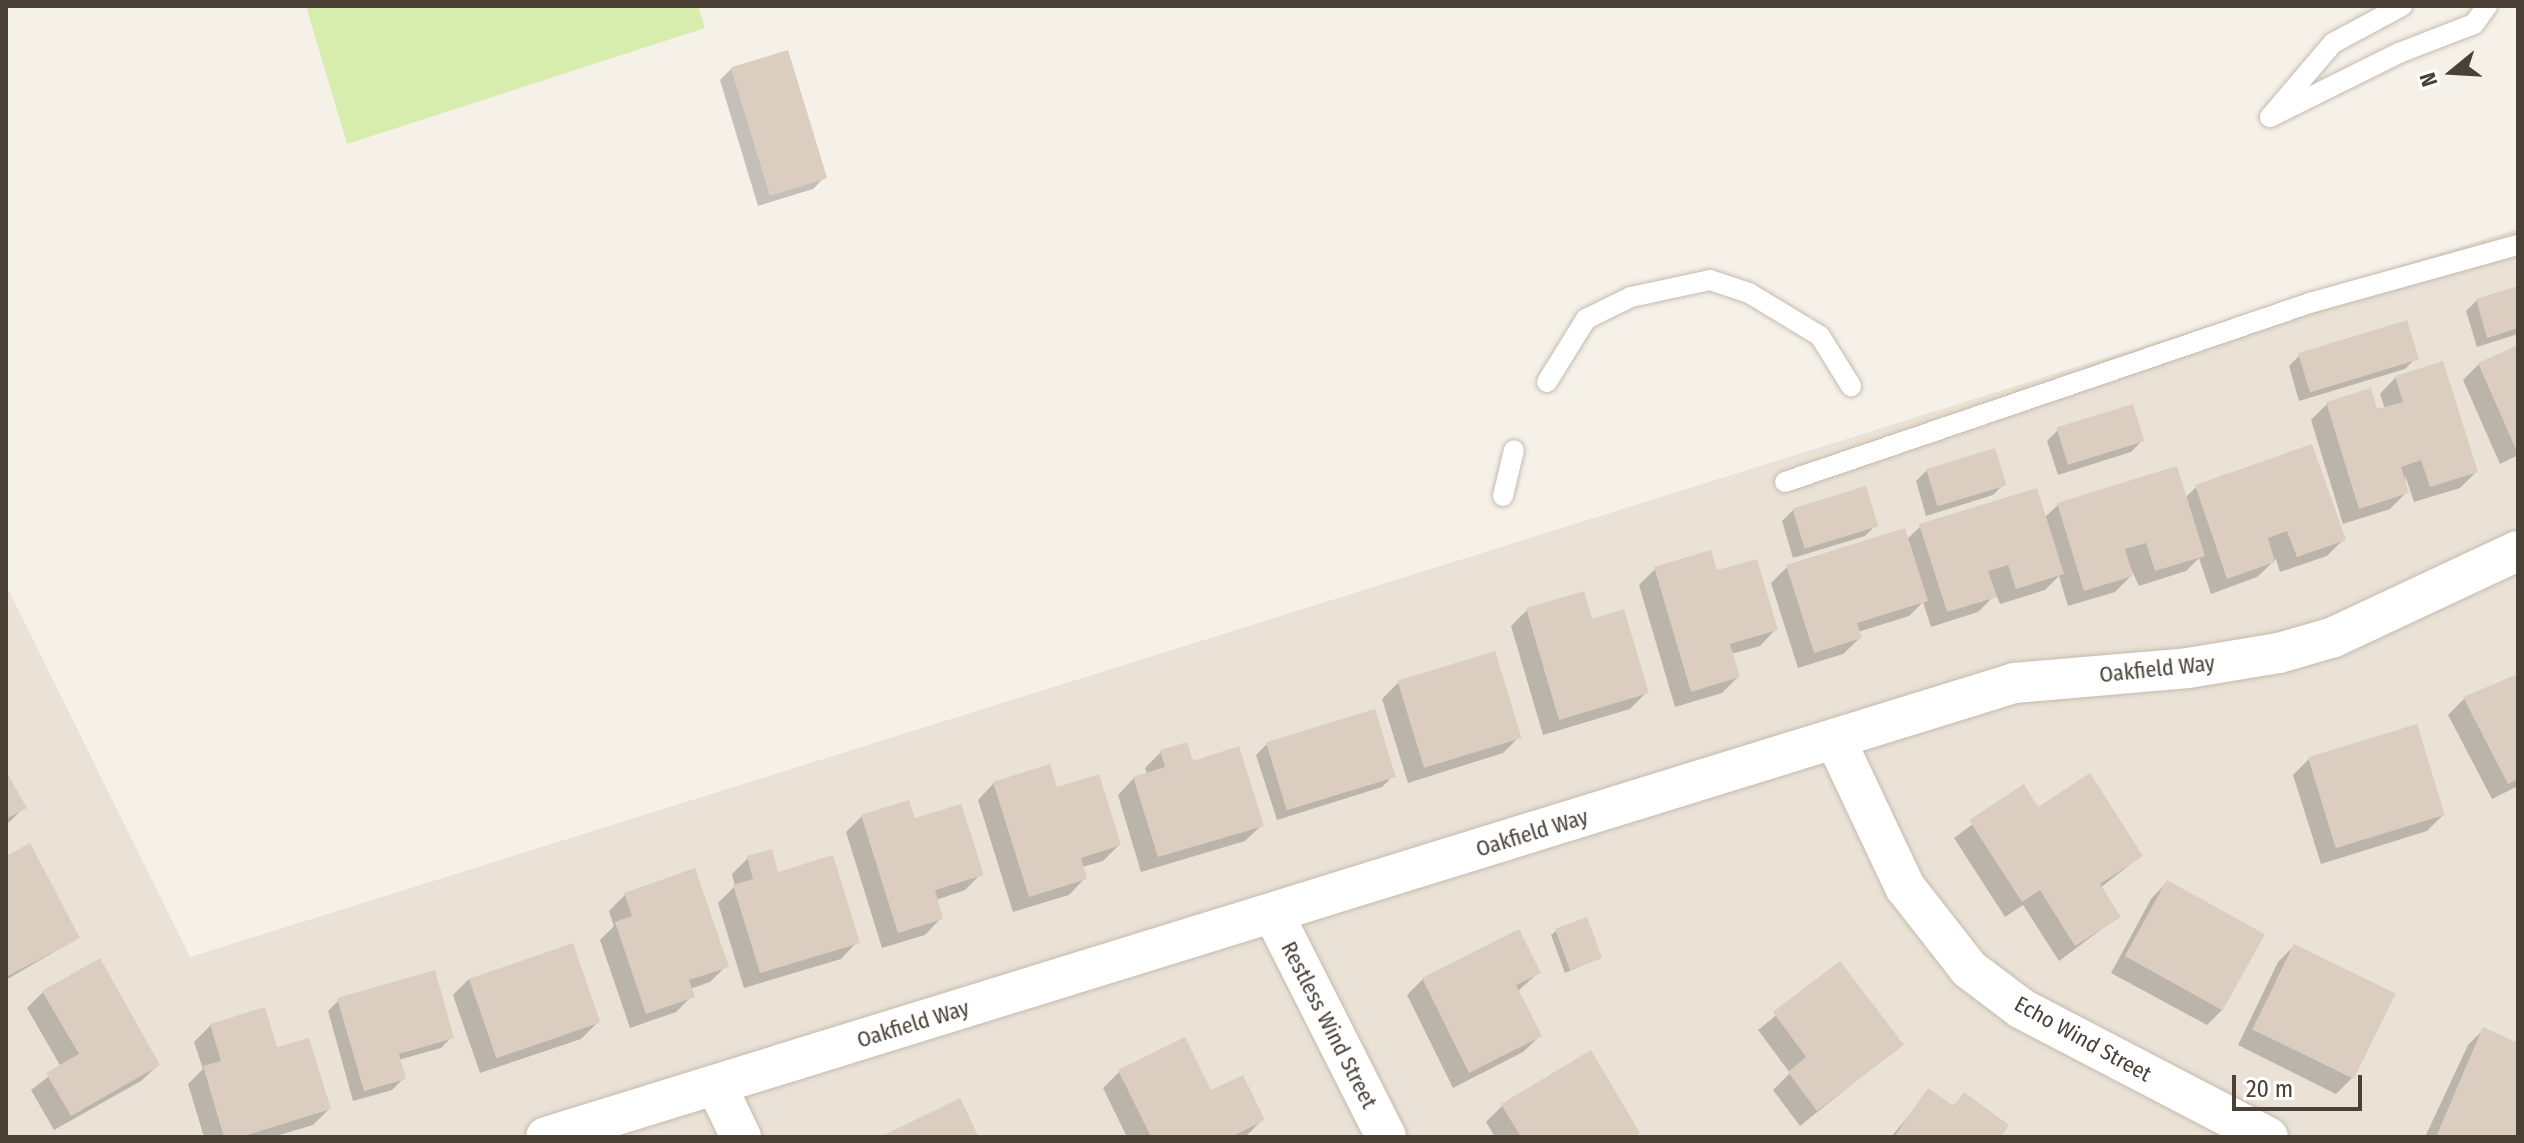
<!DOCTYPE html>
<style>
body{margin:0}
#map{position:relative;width:2524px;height:1143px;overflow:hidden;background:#f5f0e8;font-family:"Fira Sans Condensed",sans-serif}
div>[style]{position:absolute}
.residential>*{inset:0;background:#eae2d6}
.green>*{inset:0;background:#d7edae}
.shadow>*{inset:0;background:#0003}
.building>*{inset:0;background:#dbcec0;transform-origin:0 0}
.roads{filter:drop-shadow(0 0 2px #c5baad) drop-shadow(0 0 2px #c5baad)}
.service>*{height:20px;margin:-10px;padding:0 10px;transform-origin:10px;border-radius:10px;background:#fff}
.minor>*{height:40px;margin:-20px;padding:0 20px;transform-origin:20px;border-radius:20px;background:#fff}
span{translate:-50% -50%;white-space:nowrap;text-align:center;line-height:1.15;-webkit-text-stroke:6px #fff;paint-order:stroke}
.street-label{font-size:22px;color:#4a4036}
.frame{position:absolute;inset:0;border:8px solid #4a4036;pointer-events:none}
.north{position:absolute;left:2412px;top:32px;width:80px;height:80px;-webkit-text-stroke:6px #fff;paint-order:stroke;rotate:252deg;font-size:22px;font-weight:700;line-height:32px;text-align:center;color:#4a4036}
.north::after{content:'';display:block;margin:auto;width:28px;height:36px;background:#4a4036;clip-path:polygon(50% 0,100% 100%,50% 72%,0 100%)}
.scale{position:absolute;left:2232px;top:1075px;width:130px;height:36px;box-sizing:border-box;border:4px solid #4a4036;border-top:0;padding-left:10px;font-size:24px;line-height:28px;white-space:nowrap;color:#4a4036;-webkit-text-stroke:6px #fff;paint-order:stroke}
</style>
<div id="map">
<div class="residential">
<i style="clip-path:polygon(2518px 229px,2518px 1137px,6px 1137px,6px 585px,190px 957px)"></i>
</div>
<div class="green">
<i style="clip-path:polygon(306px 6px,698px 6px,705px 28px,347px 144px)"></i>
</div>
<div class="shadow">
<i style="clip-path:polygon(731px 69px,824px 178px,813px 189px,758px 206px,720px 80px)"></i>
<i style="clip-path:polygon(2518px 288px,2518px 334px,2477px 347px,2466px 311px,2477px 300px)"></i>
<i style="clip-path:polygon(2518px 347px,2518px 455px,2500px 464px,2463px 380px,2479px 364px)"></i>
<i style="clip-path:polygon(2300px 355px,2416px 358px,2405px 369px,2299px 401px,2289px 366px)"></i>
<i style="clip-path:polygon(2396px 377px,2476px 472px,2460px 488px,2414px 502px,2405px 475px,2406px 493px,2390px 509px,2343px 524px,2311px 420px,2327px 404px,2385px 409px,2380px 394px)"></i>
<i style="clip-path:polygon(2058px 430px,2142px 441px,2131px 452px,2058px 475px,2047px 441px)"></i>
<i style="clip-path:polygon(1927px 470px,2004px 484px,1993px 495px,1926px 516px,1916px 481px)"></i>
<i style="clip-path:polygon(2196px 487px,2343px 540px,2327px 556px,2280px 572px,2276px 559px,2257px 577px,2211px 594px,2199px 558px,2186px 571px,2139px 586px,2126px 558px,2131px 576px,2115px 592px,2068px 606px,2059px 576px,2045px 590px,2000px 604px,1996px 594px,1978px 612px,1931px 627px,1923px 602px,1909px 616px,1858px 632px,1860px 638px,1843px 654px,1798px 668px,1771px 583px,1787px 567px,1906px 540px,1921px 526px,2044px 518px,2058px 505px,2185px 498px)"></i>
<i style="clip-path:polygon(1793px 510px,1876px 525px,1865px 536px,1793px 558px,1782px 521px)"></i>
<i style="clip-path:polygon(1655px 569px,1716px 573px,1776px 629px,1760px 646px,1731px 654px,1738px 677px,1722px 693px,1675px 707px,1639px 585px)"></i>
<i style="clip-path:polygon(1527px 610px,1591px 621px,1646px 693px,1630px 709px,1543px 735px,1511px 626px)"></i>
<i style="clip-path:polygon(2518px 674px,2518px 786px,2492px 799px,2448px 715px,2464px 699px)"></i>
<i style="clip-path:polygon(1398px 683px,1519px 737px,1503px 753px,1408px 783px,1382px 699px)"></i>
<i style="clip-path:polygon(1267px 744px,1393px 776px,1382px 787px,1277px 820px,1256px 755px)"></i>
<i style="clip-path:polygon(1161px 752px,1191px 763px,1262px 825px,1245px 841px,1141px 872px,1118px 795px,1134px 778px,1147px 774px,1145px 768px)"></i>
<i style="clip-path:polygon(2309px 759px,2443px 815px,2427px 831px,2321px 864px,2293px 775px)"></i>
<i style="clip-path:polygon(6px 775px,24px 808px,6px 825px)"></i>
<i style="clip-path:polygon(994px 783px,1056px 790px,1119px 845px,1103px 861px,1082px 867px,1085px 878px,1069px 895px,1013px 912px,978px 800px)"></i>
<i style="clip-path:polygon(2023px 787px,2037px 810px,2141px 856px,2100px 888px,2118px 917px,2059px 961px,2023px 905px,2005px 917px,1954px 838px)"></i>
<i style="clip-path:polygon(862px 816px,914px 821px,981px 874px,965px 890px,936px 900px,941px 918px,925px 935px,882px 948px,846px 832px)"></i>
<i style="clip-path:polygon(6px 858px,78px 938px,6px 980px)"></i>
<i style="clip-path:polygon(748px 858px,777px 874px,857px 942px,841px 959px,744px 988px,718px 903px,735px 886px,732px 874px)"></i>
<i style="clip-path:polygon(2167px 882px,2223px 1009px,2207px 1025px,2111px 973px,2151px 899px)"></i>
<i style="clip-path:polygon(625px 895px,726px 966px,710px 982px,690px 989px,692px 996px,676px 1012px,630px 1028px,600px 940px,614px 926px,609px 911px)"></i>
<i style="clip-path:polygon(1557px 930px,1599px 958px,1565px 973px,1551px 935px)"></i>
<i style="clip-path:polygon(2294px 946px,2352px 1078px,2336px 1094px,2238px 1045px,2278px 962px)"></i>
<i style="clip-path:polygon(1840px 964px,1901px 1045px,1800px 1126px,1773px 1090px,1790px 1073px,1758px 1030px)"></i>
<i style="clip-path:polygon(1538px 973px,1517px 992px,1540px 1036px,1523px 1052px,1453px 1088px,1407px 995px,1423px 979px)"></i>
<i style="clip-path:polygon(469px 979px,597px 1023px,581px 1039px,480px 1073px,453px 995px)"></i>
<i style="clip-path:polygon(43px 992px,158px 1065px,141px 1081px,54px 1130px,31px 1090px,61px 1067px,27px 1008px)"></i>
<i style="clip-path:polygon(339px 1000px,452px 1037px,441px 1048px,398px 1060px,403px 1079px,392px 1090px,353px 1101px,328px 1011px)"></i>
<i style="clip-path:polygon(211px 1025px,276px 1050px,329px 1109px,313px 1125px,273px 1137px,204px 1137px,188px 1084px,203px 1069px,194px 1042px)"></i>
<i style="clip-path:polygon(2484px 1029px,2518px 1045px,2518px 1137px,2425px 1137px,2468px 1045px)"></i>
<i style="clip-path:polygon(1184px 1039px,1210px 1093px,1262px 1120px,1246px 1136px,1127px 1137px,1103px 1088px,1119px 1072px)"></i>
<i style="clip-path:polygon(1929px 1091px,1952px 1107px,1964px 1095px,1999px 1137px,1891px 1137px)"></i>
<i style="clip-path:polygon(1502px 1106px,1633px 1137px,1495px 1137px,1486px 1122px)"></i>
</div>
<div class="building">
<i style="left:788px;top:50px;width:134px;height:60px;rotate:73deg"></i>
<i style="clip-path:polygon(2518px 286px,2518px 328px,2487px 338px,2476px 299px)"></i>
<i style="left:2407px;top:320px;width:41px;height:114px;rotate:73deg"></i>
<i style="clip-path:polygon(2518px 345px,2518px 454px,2478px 363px)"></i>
<i style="clip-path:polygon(2443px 361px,2478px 472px,2430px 487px,2421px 460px,2401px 467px,2409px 493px,2359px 509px,2326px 402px,2371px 388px,2377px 409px,2403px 402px,2395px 376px)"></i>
<i style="left:2133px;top:404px;width:39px;height:80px;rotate:73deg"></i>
<i style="clip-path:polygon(2312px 444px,2346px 540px,2297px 557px,2287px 531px,2268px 538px,2275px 562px,2227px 579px,2195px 485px)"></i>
<i style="left:1995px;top:448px;width:39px;height:72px;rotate:73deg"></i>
<i style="clip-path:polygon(2177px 466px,2205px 556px,2155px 571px,2146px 543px,2125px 549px,2133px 576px,2084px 591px,2057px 503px)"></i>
<i style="left:1866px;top:486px;width:42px;height:77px;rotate:73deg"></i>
<i style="clip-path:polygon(2037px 488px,2064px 574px,2016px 589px,2008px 565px,1988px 571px,1997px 597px,1947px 612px,1919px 524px)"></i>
<i style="clip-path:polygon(1905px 528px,1928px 601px,1857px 623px,1862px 638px,1814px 653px,1786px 565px)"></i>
<i style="clip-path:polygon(1711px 550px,1717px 570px,1757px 559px,1778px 630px,1730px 644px,1740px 677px,1691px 692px,1654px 567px)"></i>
<i style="clip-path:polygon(1584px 591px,1592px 619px,1624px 609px,1649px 693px,1559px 720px,1526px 608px)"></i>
<i style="left:1495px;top:651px;width:91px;height:102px;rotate:73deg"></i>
<i style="clip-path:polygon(2518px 674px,2518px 779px,2508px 784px,2463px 697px)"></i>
<i style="left:1375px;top:709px;width:71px;height:114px;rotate:73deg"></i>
<i style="left:2417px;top:724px;width:95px;height:114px;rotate:73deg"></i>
<i style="clip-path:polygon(1187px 742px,1193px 761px,1239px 746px,1264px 826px,1158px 857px,1133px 777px,1165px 767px,1160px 750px)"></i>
<i style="clip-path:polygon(1050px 764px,1057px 787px,1099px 774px,1121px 845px,1081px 858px,1087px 879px,1029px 897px,993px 782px)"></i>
<i style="clip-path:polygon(6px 771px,27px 808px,6px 819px)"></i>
<i style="clip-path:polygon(2090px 773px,2143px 856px,2100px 884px,2121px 917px,2075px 946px,2040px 890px,2022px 902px,1969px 820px,2024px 784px,2038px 807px)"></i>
<i style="clip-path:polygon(909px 800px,915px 818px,961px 804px,984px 875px,935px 890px,943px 919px,898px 933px,861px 815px)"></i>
<i style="clip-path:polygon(30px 843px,80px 938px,6px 977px,6px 856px)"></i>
<i style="clip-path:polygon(772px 849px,778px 872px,833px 855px,860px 943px,760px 973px,733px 885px,753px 879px,747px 856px)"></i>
<i style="clip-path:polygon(695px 868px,729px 967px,689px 980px,695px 997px,646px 1014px,615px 922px,632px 916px,624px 893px)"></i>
<i style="left:2167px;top:880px;width:112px;height:87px;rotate:29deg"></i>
<i style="left:1587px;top:917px;width:44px;height:34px;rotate:70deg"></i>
<i style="clip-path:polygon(1519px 929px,1541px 973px,1516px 985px,1542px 1036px,1469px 1073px,1422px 978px)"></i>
<i style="left:573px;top:943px;width:84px;height:110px;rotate:71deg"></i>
<i style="left:2294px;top:944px;width:113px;height:95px;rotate:26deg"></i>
<i style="clip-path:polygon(100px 958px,160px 1065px,71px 1116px,46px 1073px,79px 1054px,42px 991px)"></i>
<i style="clip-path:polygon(1840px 961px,1904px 1045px,1817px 1111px,1788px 1072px,1806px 1057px,1773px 1012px)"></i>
<i style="clip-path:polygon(435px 970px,454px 1038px,399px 1054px,406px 1079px,364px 1091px,337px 998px)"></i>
<i style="clip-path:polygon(265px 1007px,277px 1047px,309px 1038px,331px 1109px,241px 1137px,224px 1137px,203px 1066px,221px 1061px,210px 1024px)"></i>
<i style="clip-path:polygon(2483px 1027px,2518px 1043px,2518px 1137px,2436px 1137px)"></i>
<i style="clip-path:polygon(1185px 1037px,1211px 1090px,1243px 1075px,1265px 1120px,1231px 1137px,1151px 1137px,1118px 1070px)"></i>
<i style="clip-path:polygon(1591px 1050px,1640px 1133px,1633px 1137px,1521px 1137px,1501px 1104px)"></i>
<i style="clip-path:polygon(1928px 1088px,1954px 1106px,1964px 1092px,2009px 1125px,2001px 1137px,1894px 1137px)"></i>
<i style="clip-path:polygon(960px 1098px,979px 1137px,880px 1137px)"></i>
</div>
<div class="roads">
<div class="service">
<i style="left:2402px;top:6px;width:78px;rotate:151.8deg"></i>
<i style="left:2333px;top:43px;width:97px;rotate:130.4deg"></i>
<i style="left:2270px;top:117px;width:144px;rotate:-26.4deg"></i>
<i style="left:2399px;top:53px;width:80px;rotate:-21.1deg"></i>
<i style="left:2474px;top:24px;width:22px;rotate:-54deg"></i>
<i style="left:1547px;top:382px;width:74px;rotate:-58.2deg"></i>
<i style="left:1586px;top:319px;width:50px;rotate:-26.1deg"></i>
<i style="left:1631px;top:297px;width:81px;rotate:-12.1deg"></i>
<i style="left:1710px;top:280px;width:41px;rotate:18.4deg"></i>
<i style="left:1749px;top:293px;width:83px;rotate:31.2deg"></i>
<i style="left:1820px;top:336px;width:59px;rotate:58.2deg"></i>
<i style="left:1785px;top:482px;width:555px;rotate:-18.83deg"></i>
<i style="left:2310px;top:303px;width:216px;rotate:-15.6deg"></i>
<i style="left:1503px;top:496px;width:47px;rotate:-76.6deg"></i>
</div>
<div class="minor">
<i style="left:1835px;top:739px;width:164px;rotate:64.7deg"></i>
<i style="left:1905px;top:887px;width:104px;rotate:52deg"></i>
<i style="left:1969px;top:969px;width:66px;rotate:37deg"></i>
<i style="left:2022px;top:1009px;width:277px;rotate:27.5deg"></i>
<i style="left:1273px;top:913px;width:251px;rotate:63.2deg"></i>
<i style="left:716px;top:1085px;width:58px;rotate:64.3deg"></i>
<i style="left:546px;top:1137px;width:1537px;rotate:-17.18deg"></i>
<i style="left:2014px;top:683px;width:175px;rotate:-4.9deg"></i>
<i style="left:2188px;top:668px;width:92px;rotate:-9.4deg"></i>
<i style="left:2279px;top:653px;width:57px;rotate:-16.2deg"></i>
<i style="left:2334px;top:637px;width:203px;rotate:-25.1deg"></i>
</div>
</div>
<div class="street-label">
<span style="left:2157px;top:669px;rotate:-6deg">Oakfield Way</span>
<span style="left:1532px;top:833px;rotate:-17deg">Oakfield Way</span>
<span style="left:913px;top:1024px;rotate:-17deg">Oakfield Way</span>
<span style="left:1329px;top:1025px;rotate:63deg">Restless Wind Street</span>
<span style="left:2083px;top:1039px;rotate:29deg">Echo Wind Street</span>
</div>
<div class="frame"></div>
<div class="north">N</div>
<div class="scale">20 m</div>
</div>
